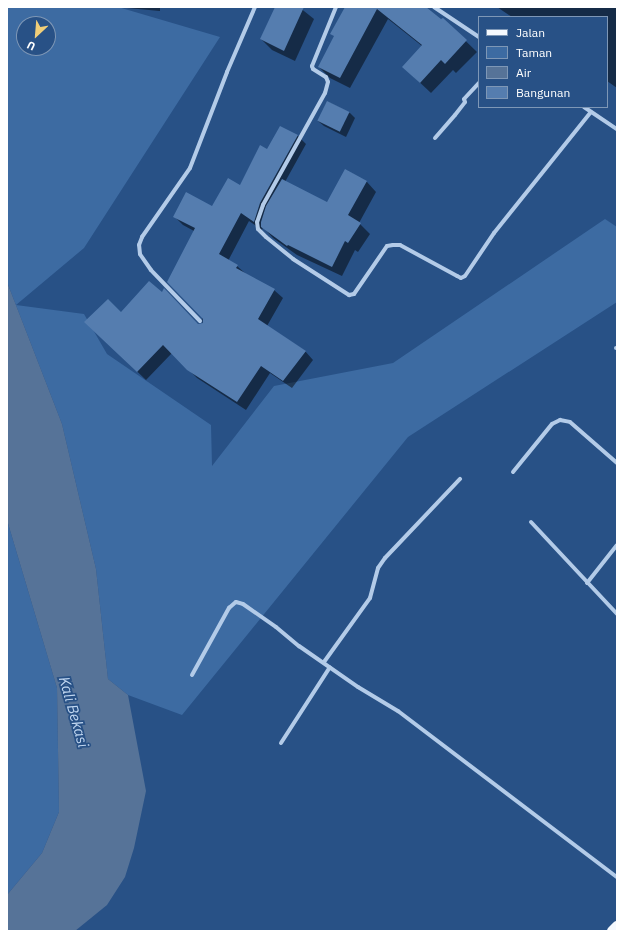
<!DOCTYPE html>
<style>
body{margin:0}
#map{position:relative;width:624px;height:938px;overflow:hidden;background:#285186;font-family:"IBM Plex Sans",sans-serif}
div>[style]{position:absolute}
.green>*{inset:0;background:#3d6ba2}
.water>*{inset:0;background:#567398}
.shadow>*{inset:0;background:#0007}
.building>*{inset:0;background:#557daf;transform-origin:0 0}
.street>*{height:4px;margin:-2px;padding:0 2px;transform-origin:2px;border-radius:2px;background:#b3cbe8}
.primary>*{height:10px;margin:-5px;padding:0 5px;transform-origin:5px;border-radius:5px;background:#f5f9fe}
span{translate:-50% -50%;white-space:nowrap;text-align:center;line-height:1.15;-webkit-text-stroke:3.5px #285186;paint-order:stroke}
.water-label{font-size:15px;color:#bfd5ef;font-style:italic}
.frame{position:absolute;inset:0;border:8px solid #fff;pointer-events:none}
.legend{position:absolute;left:478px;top:16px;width:130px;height:92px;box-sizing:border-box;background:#285186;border:1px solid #7e97b6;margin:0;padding:5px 7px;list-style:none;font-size:12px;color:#fff}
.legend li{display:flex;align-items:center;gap:8px;height:20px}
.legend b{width:20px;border:1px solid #7e97b6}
.north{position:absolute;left:16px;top:16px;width:40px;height:40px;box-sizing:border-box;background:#285186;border:1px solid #7e97b6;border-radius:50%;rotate:206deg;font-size:11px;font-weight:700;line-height:16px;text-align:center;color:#fff}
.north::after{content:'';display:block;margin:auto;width:14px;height:18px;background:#f0ce79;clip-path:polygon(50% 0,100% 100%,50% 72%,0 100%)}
</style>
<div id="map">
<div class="green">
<i style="clip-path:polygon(evenodd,7px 7px,118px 7px,220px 37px,84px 248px,16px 305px,84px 314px,107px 354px,211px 425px,212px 466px,274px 386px,393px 363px,605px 219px,617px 227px,617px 302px,408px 437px,182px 715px,128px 695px,108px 679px,96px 569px,62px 424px,7px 282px,7px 7px,24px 24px,48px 24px,48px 48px,24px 48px,24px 24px)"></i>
<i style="clip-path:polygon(7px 520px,57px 688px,59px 812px,42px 853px,7px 895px)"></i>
</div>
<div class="water">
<i style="clip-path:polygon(7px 282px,62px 424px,96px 569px,108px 679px,128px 695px,146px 791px,134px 848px,125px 877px,107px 905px,75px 931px,7px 931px,7px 895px,42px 853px,59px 812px,57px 688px,7px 520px)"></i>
</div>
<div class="shadow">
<i style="clip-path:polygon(116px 7px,160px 7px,160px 11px)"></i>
<i style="clip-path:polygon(276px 7px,299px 7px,314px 19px,295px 61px,272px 50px,261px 39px)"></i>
<i style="clip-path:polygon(354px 7px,424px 7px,441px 21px,443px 19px,477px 52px,456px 73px,453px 70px,431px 93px,414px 77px,422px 46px,388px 19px,350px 88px,330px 78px,319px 67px)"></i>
<i style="clip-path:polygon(497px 7px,617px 7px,617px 88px,607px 81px,607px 17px,512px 17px)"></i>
<i style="clip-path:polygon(328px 102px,350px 113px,355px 118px,346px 137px,324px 126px,318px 121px)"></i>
<i style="clip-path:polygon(297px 135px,306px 144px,285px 182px,327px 203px,346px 170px,367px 182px,376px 192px,359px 223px,370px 234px,358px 252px,355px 250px,342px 276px,297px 255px,273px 238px,263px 227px,262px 230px,249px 221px,228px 261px,237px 266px,246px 274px,274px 290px,283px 298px,267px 326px,305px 351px,313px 360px,292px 388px,270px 373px,246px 410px,197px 378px,172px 353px,146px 380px,94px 330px,203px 325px,194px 231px,183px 225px,174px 216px,213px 208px,240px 186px,268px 150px)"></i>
</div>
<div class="building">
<i style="clip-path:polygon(275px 7px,304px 7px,284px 51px,260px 39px)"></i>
<i style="clip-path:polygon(345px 7px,426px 7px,441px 19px,443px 18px,467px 40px,445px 64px,441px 60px,420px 83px,402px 67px,422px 45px,377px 9px,340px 78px,318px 67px,334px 36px,330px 34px)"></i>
<i style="left:327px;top:101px;width:25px;height:22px;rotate:26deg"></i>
<i style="clip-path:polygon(280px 126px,298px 135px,260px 203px,254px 222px,241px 213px,219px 254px,238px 265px,236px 268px,275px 289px,258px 319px,306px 351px,283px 381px,261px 366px,237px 402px,187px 370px,163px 345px,137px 372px,84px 322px,108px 299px,121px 312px,149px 281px,162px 292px,164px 288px,198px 324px,203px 323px,203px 319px,167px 282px,195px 228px,173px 217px,186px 192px,212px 206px,228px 178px,240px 185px,260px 145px,267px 149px)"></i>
<i style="clip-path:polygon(345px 169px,367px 181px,348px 215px,361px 223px,348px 243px,345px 241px,332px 267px,288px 245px,287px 246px,261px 227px,261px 222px,266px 206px,282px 179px,327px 202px)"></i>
</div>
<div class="street">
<i style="left:336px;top:7px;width:64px;rotate:112.1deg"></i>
<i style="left:312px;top:66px;width:3px;rotate:72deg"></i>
<i style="left:313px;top:69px;width:15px;rotate:32deg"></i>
<i style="left:326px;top:77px;width:5px;rotate:68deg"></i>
<i style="left:328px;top:82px;width:11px;rotate:105deg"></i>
<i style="left:325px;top:93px;width:128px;rotate:119deg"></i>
<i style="left:263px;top:205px;width:18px;rotate:109deg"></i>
<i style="left:257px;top:222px;width:7px;rotate:82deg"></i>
<i style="left:258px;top:229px;width:11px;rotate:45deg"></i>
<i style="left:266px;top:237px;width:35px;rotate:39deg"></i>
<i style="left:293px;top:259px;width:67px;rotate:32.7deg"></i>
<i style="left:349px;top:295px;width:5px;rotate:-11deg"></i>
<i style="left:354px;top:294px;width:58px;rotate:-55.5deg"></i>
<i style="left:387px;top:246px;width:6px;rotate:-9deg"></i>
<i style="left:393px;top:245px;width:7px"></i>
<i style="left:400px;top:245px;width:65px;rotate:28.5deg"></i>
<i style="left:457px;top:276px;width:4px;rotate:27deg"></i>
<i style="left:461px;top:278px;width:4px;rotate:-27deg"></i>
<i style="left:465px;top:276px;width:52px;rotate:-56deg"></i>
<i style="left:494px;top:233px;width:155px;rotate:-51.3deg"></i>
<i style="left:434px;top:7px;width:54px;rotate:33.7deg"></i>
<i style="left:584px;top:107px;width:40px;rotate:34deg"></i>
<i style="left:435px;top:138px;width:30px;rotate:-49deg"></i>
<i style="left:455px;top:115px;width:16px;rotate:-52deg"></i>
<i style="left:465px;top:102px;width:3px;rotate:-108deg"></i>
<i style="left:464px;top:99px;width:22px;rotate:-47deg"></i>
<i style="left:200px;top:321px;width:71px;rotate:-133.9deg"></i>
<i style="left:151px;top:270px;width:19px;rotate:-125deg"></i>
<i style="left:140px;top:254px;width:9px;rotate:-96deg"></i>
<i style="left:139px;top:245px;width:9px;rotate:-69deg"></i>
<i style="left:142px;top:237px;width:84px;rotate:-55.2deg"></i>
<i style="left:190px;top:168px;width:103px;rotate:-68.9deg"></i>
<i style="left:227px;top:72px;width:71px;rotate:-66.7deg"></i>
<i style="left:616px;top:348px;width:1px"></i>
<i style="left:513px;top:472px;width:62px;rotate:-50.9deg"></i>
<i style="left:552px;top:424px;width:9px;rotate:-27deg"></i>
<i style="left:560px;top:420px;width:10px;rotate:11deg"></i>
<i style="left:570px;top:422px;width:62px;rotate:41.1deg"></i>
<i style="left:531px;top:522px;width:126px;rotate:46.9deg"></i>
<i style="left:587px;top:583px;width:48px;rotate:-51.7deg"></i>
<i style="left:324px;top:662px;width:79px;rotate:-54.3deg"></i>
<i style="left:370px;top:598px;width:31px;rotate:-75deg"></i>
<i style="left:378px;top:568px;width:12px;rotate:-55deg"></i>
<i style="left:385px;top:558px;width:109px;rotate:-46.5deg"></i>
<i style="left:192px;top:675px;width:77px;rotate:-61.1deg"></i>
<i style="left:229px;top:608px;width:9px;rotate:-41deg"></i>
<i style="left:236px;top:602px;width:7px;rotate:16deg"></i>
<i style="left:243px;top:604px;width:40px;rotate:34.9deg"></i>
<i style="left:276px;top:627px;width:30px;rotate:40deg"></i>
<i style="left:299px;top:646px;width:72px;rotate:34.8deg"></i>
<i style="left:358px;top:687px;width:47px;rotate:31deg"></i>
<i style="left:398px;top:711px;width:275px;rotate:37.2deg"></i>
<i style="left:281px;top:743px;width:90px;rotate:-57.2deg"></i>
</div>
<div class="primary">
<i style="left:612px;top:931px;width:7px;rotate:-45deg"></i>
</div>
<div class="water-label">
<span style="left:74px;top:712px;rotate:74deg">Kali Bekasi</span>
</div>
<div class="frame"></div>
<ul class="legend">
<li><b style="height:5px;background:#f5f9fe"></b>Jalan</li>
<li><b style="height:11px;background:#3d6ba2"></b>Taman</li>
<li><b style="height:11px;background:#567398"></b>Air</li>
<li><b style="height:11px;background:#557daf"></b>Bangunan</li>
</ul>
<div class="north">U</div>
</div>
